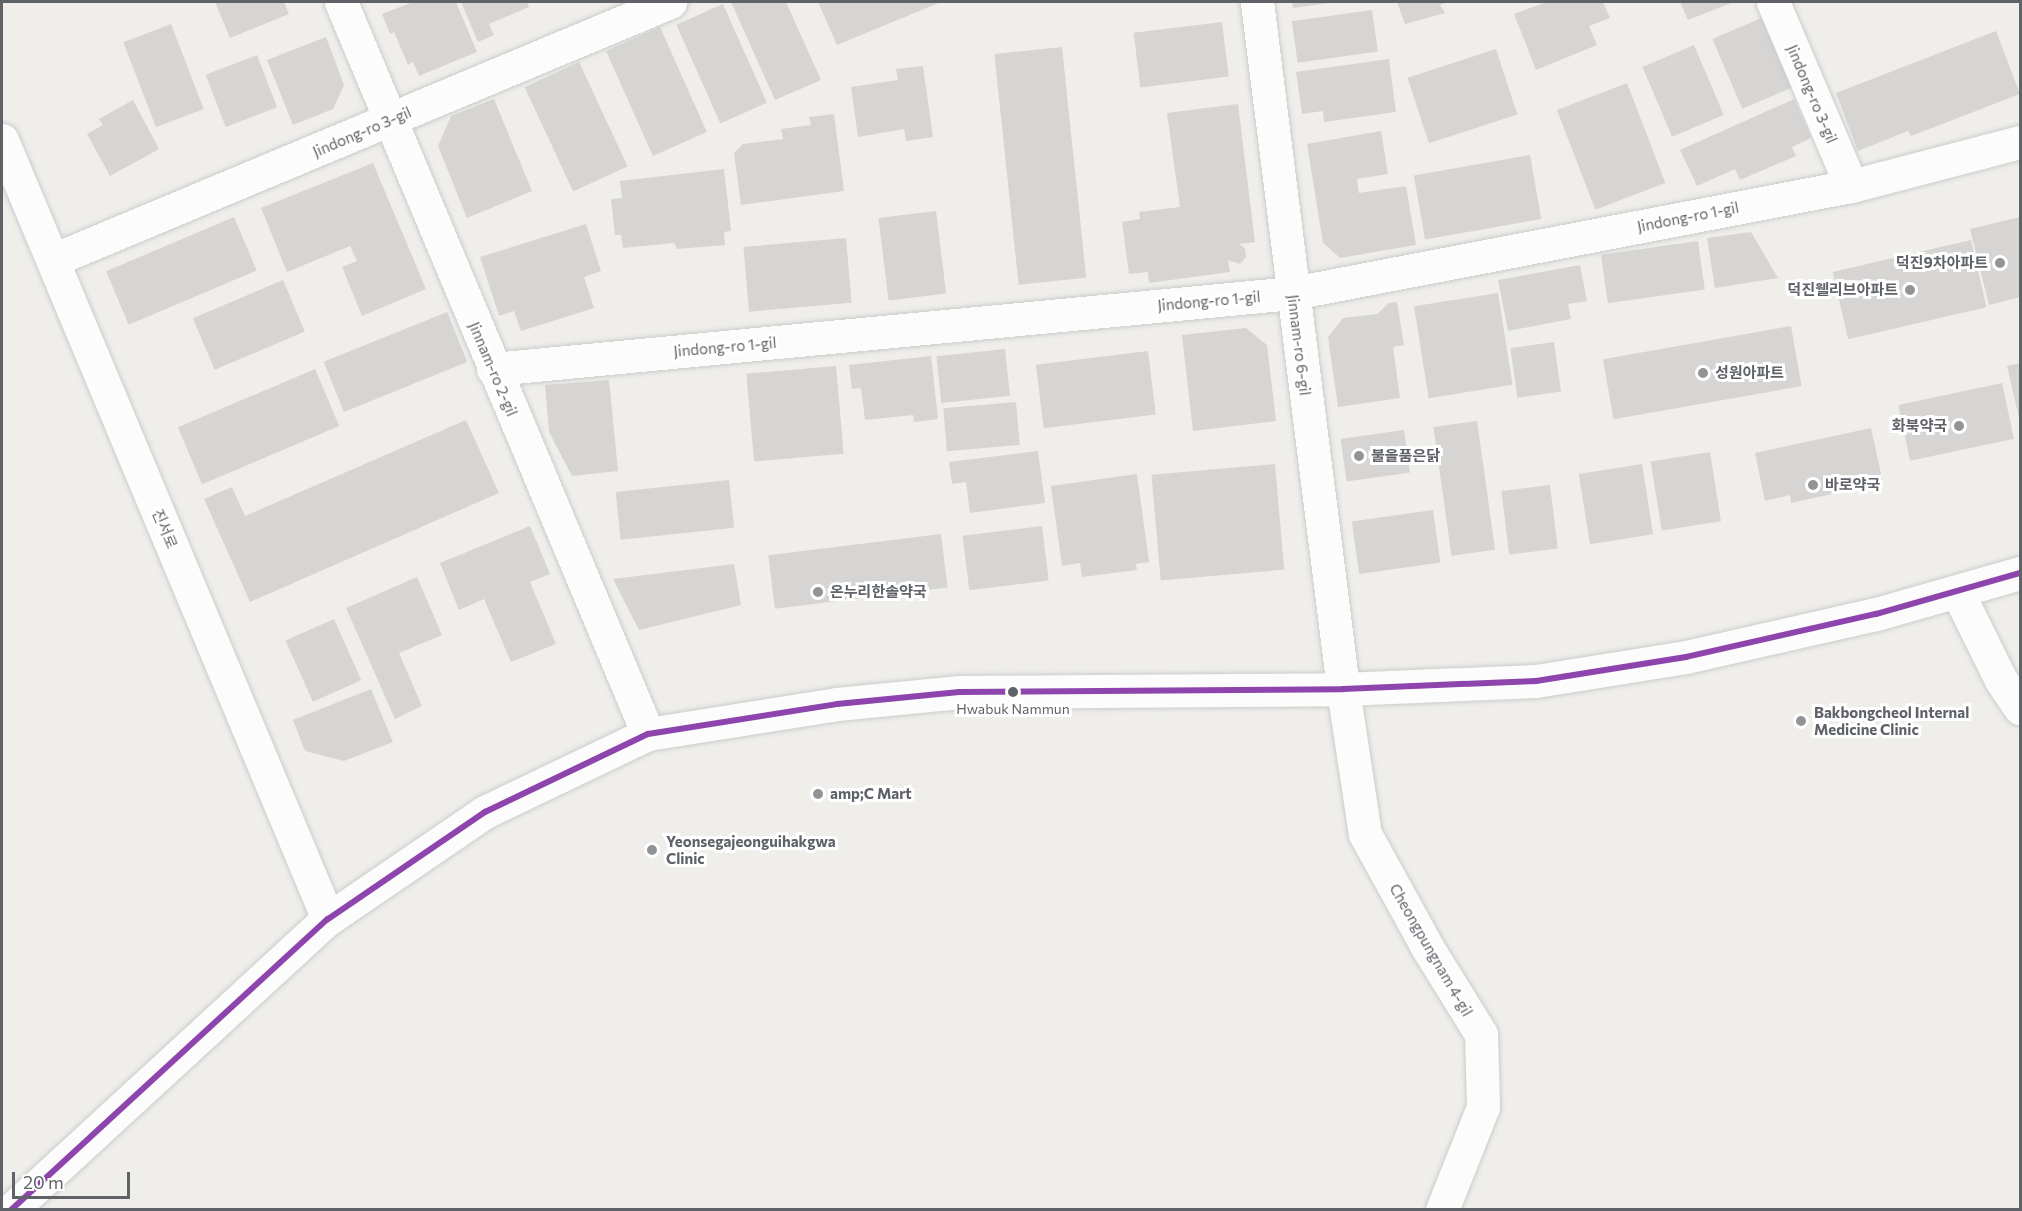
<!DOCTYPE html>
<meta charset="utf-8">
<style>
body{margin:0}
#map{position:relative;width:2022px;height:1211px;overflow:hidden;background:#efeeea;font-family:Commissioner,"Noto Sans KR",sans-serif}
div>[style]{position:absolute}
.building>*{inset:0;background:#d6d5d3;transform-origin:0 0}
.roads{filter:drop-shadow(0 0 2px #cbcccc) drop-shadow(0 0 2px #cbcccc)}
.minor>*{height:33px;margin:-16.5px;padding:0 16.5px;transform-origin:16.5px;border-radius:16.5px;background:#fdfcfc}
.tertiary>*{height:33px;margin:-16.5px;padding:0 16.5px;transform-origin:16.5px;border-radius:16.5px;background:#fdfcfc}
.secondary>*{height:33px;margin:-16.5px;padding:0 16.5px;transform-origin:16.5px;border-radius:16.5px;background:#fdfcfc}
.bus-1>*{height:6px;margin:-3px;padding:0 3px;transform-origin:3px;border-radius:3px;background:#8e44ad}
.dots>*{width:16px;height:16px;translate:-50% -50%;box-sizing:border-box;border:3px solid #fff;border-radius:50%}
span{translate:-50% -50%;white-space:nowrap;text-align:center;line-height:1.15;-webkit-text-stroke:6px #fff;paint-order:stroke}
.bus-label{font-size:14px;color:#5f6368}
.street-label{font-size:15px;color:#5f6368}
.poi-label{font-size:15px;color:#5f6368;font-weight:700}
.right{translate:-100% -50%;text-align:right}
.left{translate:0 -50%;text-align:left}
.frame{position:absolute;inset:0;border:3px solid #5f6368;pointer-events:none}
.scale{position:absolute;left:12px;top:1172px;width:118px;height:27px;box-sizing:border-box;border:3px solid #5f6368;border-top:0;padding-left:8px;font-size:18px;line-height:21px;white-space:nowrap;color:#5f6368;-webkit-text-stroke:4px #fff;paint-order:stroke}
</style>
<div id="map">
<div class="building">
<i style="clip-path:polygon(215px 2px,284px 2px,289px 14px,230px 38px)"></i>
<i style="clip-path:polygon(413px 2px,456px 2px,477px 52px,419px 76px,413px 62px,408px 65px,394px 32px,390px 34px,382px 14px)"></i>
<i style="clip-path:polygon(461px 2px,527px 2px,529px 7px,489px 24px,494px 35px,478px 42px)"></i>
<i style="clip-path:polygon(731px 2px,786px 2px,821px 80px,775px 100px)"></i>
<i style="clip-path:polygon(818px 2px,941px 2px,837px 45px)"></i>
<i style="clip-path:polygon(1292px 2px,1329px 2px,1329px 3px,1293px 8px)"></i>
<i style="clip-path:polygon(1397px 2px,1449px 2px,1440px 5px,1445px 13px,1405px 24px)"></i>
<i style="clip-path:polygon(1547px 2px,1603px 2px,1610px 18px,1589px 26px,1597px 45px,1536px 70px,1514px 14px)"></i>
<i style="clip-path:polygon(1680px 2px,1734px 2px,1688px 20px)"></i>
<i style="left:723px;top:4px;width:108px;height:51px;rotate:66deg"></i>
<i style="left:1372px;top:10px;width:42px;height:81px;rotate:82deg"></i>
<i style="left:1764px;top:17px;width:76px;height:56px;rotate:67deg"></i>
<i style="left:1222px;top:22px;width:55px;height:89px;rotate:83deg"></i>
<i style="left:171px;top:24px;width:91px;height:51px;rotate:69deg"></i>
<i style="left:660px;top:27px;width:115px;height:59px;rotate:66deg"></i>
<i style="clip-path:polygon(1996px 31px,2020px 94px,1911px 136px,1908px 131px,1858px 151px,1836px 93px)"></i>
<i style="clip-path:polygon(326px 37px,344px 85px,333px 109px,293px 125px,267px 60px)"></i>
<i style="left:1694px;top:45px;width:76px;height:56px;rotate:67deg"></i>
<i style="left:1062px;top:47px;width:232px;height:68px;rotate:84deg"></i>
<i style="left:1496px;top:49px;width:69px;height:93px;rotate:72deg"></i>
<i style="left:257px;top:55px;width:56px;height:55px;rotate:69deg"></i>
<i style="clip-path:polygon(1389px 59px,1396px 112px,1324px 122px,1323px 111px,1302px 114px,1296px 72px)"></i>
<i style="left:579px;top:62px;width:115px;height:60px;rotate:65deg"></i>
<i style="clip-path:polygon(923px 66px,933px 137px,906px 141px,904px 129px,858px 137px,851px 87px,898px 80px,896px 69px)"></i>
<i style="left:1627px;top:83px;width:107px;height:75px;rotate:69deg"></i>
<i style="clip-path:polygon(494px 99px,532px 191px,467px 218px,438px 146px,451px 116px)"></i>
<i style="clip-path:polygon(1794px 99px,1811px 138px,1792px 147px,1796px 156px,1740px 180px,1735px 169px,1697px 186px,1680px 150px)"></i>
<i style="clip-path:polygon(133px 100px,159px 149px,110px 176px,87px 134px,103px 125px,99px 119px)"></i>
<i style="clip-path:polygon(1238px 104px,1255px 242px,1239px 244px,1245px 248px,1246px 257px,1240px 264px,1228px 260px,1230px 272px,1149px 283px,1148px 272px,1129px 274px,1122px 222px,1140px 219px,1139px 212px,1180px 207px,1167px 113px)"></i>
<i style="clip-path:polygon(834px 114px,844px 191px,741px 205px,734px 153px,743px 144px,783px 139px,781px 129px,811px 125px,809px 117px)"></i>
<i style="clip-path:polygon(1381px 131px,1388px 174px,1357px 179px,1359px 193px,1406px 186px,1416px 245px,1340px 258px,1323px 243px,1307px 144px)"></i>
<i style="left:1530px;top:155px;width:65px;height:118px;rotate:80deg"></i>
<i style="clip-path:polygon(373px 163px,426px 289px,362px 316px,342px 267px,357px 261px,350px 246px,287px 272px,261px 208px)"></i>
<i style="clip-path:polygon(724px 169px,731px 231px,724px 232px,725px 245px,677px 249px,674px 243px,623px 248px,621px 235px,615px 235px,611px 199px,622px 198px,620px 181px)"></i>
<i style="left:936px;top:211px;width:83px;height:58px;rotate:83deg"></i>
<i style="left:234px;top:217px;width:58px;height:139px;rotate:67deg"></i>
<i style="clip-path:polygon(2020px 217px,2020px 297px,1989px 305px,1970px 229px)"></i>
<i style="clip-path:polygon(586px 224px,601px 271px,584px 277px,594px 308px,521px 331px,514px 311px,499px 316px,480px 257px)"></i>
<i style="clip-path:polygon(1751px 232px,1778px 278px,1715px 288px,1707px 238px)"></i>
<i style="left:846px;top:238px;width:65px;height:103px;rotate:85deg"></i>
<i style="left:1971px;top:240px;width:69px;height:142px;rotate:77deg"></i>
<i style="left:1698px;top:241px;width:49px;height:98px;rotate:82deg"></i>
<i style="clip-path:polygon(1580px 265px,1587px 301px,1568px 304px,1571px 319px,1508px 331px,1498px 280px)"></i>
<i style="left:283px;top:280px;width:56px;height:98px;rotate:67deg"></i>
<i style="left:1498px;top:293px;width:93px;height:85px;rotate:81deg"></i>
<i style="clip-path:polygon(1397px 302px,1404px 345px,1393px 347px,1400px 398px,1338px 407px,1328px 337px,1343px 318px,1377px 314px,1389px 303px)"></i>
<i style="left:447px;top:312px;width:54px;height:133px;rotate:68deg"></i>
<i style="left:1791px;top:326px;width:61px;height:191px;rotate:80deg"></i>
<i style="clip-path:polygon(1246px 328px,1267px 345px,1276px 421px,1193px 431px,1182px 335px)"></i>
<i style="left:1554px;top:342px;width:50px;height:44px;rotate:82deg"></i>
<i style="left:1005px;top:349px;width:47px;height:69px;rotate:84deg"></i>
<i style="left:1148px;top:351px;width:64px;height:113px;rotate:83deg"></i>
<i style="clip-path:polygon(931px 356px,938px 419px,914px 422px,913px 415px,865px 420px,861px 388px,852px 389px,849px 365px)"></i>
<i style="clip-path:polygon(2020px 363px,2020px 422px,2007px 366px)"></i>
<i style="left:836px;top:366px;width:88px;height:90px;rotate:85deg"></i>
<i style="left:315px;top:369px;width:62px;height:149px;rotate:67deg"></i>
<i style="clip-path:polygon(609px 380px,618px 471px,572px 476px,549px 432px,545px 385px)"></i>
<i style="left:2002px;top:383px;width:57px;height:106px;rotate:78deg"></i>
<i style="left:1016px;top:402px;width:43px;height:73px;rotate:85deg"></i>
<i style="clip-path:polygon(466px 420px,499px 493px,250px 602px,204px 499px,232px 487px,245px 516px)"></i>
<i style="left:1477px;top:421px;width:130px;height:44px;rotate:82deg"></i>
<i style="clip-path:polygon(1871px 428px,1883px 483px,1791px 503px,1790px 495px,1765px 501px,1755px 453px)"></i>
<i style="left:1404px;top:430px;width:43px;height:64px;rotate:82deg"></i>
<i style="clip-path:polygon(1038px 451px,1045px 503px,970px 513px,966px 482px,952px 484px,949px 462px)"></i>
<i style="left:1710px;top:452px;width:70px;height:60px;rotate:81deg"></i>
<i style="left:1275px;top:464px;width:106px;height:124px;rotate:85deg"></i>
<i style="left:1642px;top:464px;width:71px;height:64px;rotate:81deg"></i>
<i style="clip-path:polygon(1137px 474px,1149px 562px,1136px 564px,1137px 570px,1082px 577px,1080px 563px,1062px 566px,1051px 486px)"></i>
<i style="left:729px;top:480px;width:48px;height:114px;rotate:84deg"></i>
<i style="left:1550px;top:485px;width:64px;height:49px;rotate:83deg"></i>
<i style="left:1433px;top:510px;width:53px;height:82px;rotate:82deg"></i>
<i style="clip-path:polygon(530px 526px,550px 574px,530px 582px,556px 644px,511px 662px,484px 599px,459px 610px,440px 563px)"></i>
<i style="left:1042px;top:526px;width:55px;height:80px;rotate:83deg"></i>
<i style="left:941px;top:534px;width:54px;height:174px;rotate:83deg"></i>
<i style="clip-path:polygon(734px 564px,741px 605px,639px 630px,613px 579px)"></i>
<i style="clip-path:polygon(417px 577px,442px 635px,399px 653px,422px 706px,395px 719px,346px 608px)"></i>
<i style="left:334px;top:619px;width:67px;height:53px;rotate:66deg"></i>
<i style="clip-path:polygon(371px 689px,393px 742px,344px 761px,305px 751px,293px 720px)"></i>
</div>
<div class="roads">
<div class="minor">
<i style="left:341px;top:2px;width:794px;rotate:67.25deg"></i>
<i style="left:1773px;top:2px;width:200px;rotate:67deg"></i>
<i style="left:2px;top:140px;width:844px;rotate:67.29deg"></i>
<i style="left:53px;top:260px;width:669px;rotate:-22.69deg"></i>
<i style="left:493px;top:369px;width:804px;rotate:-5.43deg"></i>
<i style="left:1293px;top:293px;width:568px;rotate:-10.86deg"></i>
<i style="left:1851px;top:186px;width:175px;rotate:-14.6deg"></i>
<i style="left:1958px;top:593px;width:97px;rotate:63.7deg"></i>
<i style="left:2001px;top:680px;width:34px;rotate:56deg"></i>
<i style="left:1343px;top:689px;width:147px;rotate:81.4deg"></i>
<i style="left:1365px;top:834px;width:129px;rotate:61.2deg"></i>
<i style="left:1427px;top:947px;width:102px;rotate:58.2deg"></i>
<i style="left:1481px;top:1034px;width:73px;rotate:88.4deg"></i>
<i style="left:1483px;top:1107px;width:111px;rotate:111.7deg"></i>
</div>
<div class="tertiary">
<i style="left:1257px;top:2px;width:692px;rotate:82.86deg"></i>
</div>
<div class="secondary">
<i style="left:11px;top:1210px;width:430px;rotate:-42.6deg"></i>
<i style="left:328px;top:919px;width:190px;rotate:-34.3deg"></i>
<i style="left:485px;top:812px;width:181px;rotate:-25.6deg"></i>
<i style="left:648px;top:734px;width:191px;rotate:-9deg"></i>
<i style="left:837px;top:704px;width:123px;rotate:-5.6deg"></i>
<i style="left:959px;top:692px;width:384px;rotate:-0.4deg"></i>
<i style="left:1343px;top:689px;width:193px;rotate:-2.4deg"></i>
<i style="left:1536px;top:681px;width:152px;rotate:-9.1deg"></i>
<i style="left:1686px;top:657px;width:195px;rotate:-12.8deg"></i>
<i style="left:1876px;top:614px;width:150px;rotate:-15.9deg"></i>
</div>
</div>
<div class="bus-1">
<i style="left:11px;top:1210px;width:430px;rotate:-42.6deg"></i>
<i style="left:328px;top:919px;width:190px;rotate:-34.3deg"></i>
<i style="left:485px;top:812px;width:181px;rotate:-25.6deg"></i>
<i style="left:648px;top:734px;width:191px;rotate:-9deg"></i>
<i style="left:837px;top:704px;width:123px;rotate:-5.6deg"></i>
<i style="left:959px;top:692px;width:384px;rotate:-0.4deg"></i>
<i style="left:1343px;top:689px;width:193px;rotate:-2.4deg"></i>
<i style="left:1536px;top:681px;width:152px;rotate:-9.1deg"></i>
<i style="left:1686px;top:657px;width:195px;rotate:-12.8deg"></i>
<i style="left:1876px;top:614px;width:150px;rotate:-15.9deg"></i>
</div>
<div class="dots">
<i style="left:2000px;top:263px;background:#919496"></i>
<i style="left:1910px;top:290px;background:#919496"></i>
<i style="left:1703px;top:373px;background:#919496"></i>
<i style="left:1959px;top:426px;background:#919496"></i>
<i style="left:1359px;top:456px;background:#919496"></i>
<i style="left:1813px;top:485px;background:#919496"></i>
<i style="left:818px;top:592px;background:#919496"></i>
<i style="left:1013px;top:692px;background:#5f6368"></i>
<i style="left:1801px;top:721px;background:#919496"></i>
<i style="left:818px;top:794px;background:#919496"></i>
<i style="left:652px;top:850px;background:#919496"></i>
</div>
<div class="bus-label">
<span style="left:1013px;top:709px">Hwabuk Nammun</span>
</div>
<div class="street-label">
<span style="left:1812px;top:94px;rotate:67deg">Jindong-ro 3-gil</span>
<span style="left:362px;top:132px;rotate:-23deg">Jindong-ro 3-gil</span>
<span style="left:1688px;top:217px;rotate:-11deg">Jindong-ro 1-gil</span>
<span style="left:1209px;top:301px;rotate:-5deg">Jindong-ro 1-gil</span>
<span style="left:1299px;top:345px;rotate:83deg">Jinnam-ro 6-gil</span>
<span style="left:725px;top:347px;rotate:-5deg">Jindong-ro 1-gil</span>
<span style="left:493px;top:369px;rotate:67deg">Jinnam-ro 2-gil</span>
<span style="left:165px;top:529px;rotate:67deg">진서로</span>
<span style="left:1431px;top:950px;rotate:60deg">Cheongpungnam 4-gil</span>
</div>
<div class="poi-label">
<span class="right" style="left:1988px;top:263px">덕진9차아파트</span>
<span class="right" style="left:1898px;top:290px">덕진웰리브아파트</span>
<span class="left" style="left:1715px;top:373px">성원아파트</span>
<span class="right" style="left:1947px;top:426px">화북약국</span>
<span class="left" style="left:1371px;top:456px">불을품은닭</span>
<span class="left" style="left:1825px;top:485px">바로약국</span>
<span class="left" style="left:830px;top:592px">온누리한솔약국</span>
<span class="left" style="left:1814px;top:721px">Bakbongcheol Internal<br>Medicine Clinic</span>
<span class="left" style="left:830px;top:794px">amp;C Mart</span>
<span class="left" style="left:666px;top:850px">Yeonsegajeonguihakgwa<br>Clinic</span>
</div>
<div class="frame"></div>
<div class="scale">20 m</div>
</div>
